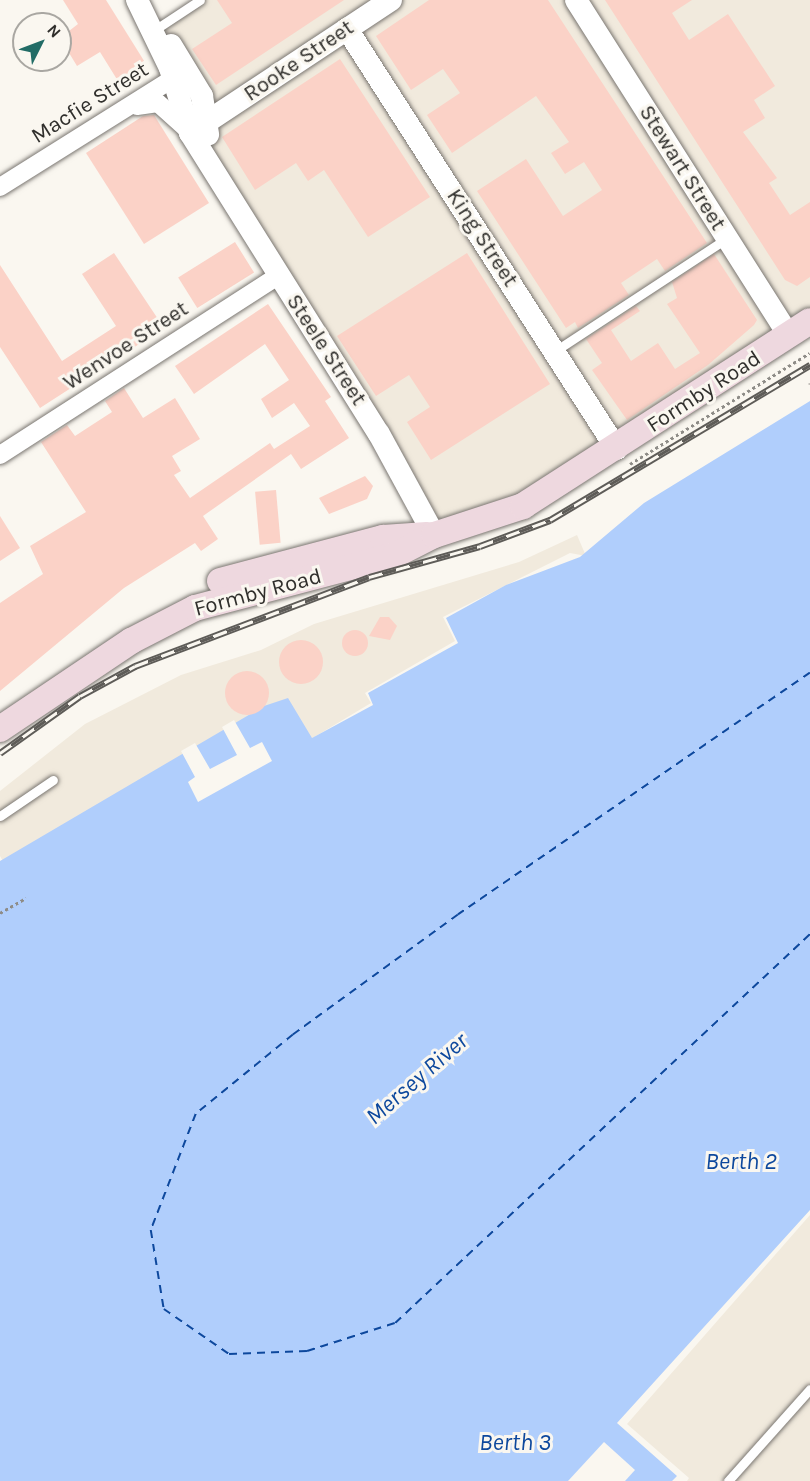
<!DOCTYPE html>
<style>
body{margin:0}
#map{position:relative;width:810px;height:1481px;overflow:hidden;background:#faf7f0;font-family:Karla,sans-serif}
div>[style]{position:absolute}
.built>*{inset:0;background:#f1eadd}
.water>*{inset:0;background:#b0cefc}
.pier>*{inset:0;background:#faf7f0}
.ferry>*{height:1.5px;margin-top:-0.75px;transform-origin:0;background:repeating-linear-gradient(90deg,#0d489d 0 8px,transparent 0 14px)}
.building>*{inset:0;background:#fbd2c7;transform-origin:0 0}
.round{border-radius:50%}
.path>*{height:3px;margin-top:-1.5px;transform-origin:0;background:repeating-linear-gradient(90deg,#8e8c87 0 3px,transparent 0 6px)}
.roads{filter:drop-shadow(0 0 2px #7a7671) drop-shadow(0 0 2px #7a7671)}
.service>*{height:9px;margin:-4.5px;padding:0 4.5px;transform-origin:4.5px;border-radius:4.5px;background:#fff}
.minor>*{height:18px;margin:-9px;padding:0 9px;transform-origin:9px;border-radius:9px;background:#fff}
.tertiary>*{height:22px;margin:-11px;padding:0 11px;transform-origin:11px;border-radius:11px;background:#fff}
.secondary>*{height:26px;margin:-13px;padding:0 13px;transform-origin:13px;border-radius:13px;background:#eed8df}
.rail>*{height:7px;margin-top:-3.5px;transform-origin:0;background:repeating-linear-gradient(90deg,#faf7f0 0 14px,#5e5c58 0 28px);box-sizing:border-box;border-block:2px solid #5e5c58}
span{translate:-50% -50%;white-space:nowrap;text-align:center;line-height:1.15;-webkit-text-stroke:6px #faf7f0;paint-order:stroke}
.street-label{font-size:22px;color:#302f2c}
.water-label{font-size:24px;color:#0d489d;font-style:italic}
.north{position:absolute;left:12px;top:12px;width:60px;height:60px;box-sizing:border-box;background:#faf7f0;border:2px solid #a9a7a2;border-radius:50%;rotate:48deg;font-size:16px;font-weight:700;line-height:24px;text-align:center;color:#302f2c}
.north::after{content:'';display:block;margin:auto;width:21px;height:27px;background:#226c66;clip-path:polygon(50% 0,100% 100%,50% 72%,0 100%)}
</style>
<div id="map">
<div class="built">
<i style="clip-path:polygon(200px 0,810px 0,810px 321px,626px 442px,434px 535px,211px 169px,159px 27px)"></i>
<i style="clip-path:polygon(577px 535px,586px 556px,570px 553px,443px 617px,455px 641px,365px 693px,371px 703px,196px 808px,5px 865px,0 856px,0 791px,85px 724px,181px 675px,261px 650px,314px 624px,519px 562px)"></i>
<i style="clip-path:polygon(810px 1215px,810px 1481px,687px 1481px,689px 1478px,627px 1424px)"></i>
</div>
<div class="water">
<i style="clip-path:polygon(810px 401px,810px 1210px,617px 1423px,677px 1476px,672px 1481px,0 1481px,0 861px,264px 706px,288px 698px,312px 738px,373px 705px,368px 693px,458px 643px,446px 618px,506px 585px,580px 557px,644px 503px)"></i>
</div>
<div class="pier">
<i style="clip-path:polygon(234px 720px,250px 748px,262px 742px,272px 761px,198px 802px,188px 782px,195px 777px,181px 751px,195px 743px,210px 769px,237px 755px,222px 727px)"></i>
<i style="clip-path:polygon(604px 1442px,635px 1470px,625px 1481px,568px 1481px)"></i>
</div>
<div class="ferry">
<i style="left:810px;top:673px;width:427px;rotate:145.5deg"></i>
<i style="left:458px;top:915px;width:204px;rotate:144deg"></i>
<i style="left:293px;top:1035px;width:125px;rotate:140.8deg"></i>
<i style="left:196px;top:1114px;width:124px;rotate:111.2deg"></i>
<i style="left:151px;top:1230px;width:80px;rotate:80.7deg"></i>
<i style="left:164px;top:1309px;width:79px;rotate:34.7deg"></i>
<i style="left:229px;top:1354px;width:78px;rotate:-2.2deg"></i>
<i style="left:307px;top:1351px;width:92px;rotate:-17.7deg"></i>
<i style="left:395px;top:1323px;width:569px;rotate:-43.15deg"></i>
</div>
<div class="building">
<i style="clip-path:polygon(63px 0,106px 0,146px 64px,118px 81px,100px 52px,77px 66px,60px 38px,78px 24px)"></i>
<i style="clip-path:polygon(217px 0,344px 0,216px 85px,192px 49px,232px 23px)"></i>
<i style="clip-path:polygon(429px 0,548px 0,707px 243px,665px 271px,657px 259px,621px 283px,629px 295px,578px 328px,575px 322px,566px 328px,477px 191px,526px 159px,563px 216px,602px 190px,584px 162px,565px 174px,551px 153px,569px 142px,536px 96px,452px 153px,427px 115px,460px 93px,443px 69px,411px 90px,376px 36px)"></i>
<i style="clip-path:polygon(605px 0,692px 0,672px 13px,689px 40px,728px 14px,775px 86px,754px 100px,765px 118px,743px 132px,777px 178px,769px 183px,790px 215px,810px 202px,810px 277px,797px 286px,785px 280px)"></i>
<i style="clip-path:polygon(340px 59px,430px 197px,368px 237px,324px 170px,308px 181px,296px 163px,255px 190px,222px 137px)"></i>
<i style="clip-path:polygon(154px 115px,209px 203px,144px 244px,86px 153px,143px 116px)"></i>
<i style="left:235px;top:242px;width:36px;height:67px;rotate:58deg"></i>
<i style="clip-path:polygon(114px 253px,164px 328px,40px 408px,0 347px,0 265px,62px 361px,116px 326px,82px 274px)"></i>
<i style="clip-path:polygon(467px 253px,550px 384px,431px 460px,407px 422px,430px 407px,409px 375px,376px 396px,337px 336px)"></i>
<i style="clip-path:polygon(714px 254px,757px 320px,754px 325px,708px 365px,627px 420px,592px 370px,602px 363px,586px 339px,636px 306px,640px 311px,611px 330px,631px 361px,658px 343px,675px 369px,700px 353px,667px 304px,677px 298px,672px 282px)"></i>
<i style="clip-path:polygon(268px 304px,331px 397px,325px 401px,349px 438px,301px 469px,291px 454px,203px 516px,218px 539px,201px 551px,195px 543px,124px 588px,0 691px,0 603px,43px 574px,30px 546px,86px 512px,41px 442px,67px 425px,75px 436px,95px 423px,112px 412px,105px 401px,124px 388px,143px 418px,175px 398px,200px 439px,172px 456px,181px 471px,174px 475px,190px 498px,270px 443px,274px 449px,310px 426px,294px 403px,272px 418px,261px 399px,289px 380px,265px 344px,194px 394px,175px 366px)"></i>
<i style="clip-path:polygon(365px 476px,373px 486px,367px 499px,329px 514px,319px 498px)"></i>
<i style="left:276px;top:490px;width:53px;height:21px;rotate:85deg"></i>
<i style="clip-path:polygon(0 516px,20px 548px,0 561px)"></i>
<i style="clip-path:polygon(380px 617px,389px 617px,397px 626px,390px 640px,369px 636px)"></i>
<i class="round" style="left:342px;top:630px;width:26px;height:26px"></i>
<i class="round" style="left:279px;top:640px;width:44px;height:44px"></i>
<i class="round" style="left:225px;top:671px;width:44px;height:44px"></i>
</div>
<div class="path">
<i style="left:810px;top:383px;width:1px;rotate:90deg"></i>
<i style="left:630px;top:464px;width:211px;rotate:-31.7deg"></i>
<i style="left:0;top:913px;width:30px;rotate:-30deg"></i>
</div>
<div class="roads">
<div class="service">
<i style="left:159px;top:27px;width:49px;rotate:-33.4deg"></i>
<i style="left:555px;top:351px;width:206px;rotate:-33.3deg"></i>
<i style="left:0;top:816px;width:64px;rotate:-34.2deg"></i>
<i style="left:728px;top:1481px;width:123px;rotate:-48.3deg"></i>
</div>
<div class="minor">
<i style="left:137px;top:106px;width:21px;rotate:-8deg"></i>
<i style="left:158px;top:103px;width:40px;rotate:42deg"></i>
<i style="left:0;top:187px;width:205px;rotate:-32.1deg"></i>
<i style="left:0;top:455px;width:331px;rotate:-32.8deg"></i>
</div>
<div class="tertiary">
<i style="left:137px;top:0;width:76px;rotate:64.1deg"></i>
<i style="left:170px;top:68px;width:68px;rotate:72.9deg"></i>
<i style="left:190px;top:133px;width:355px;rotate:57.9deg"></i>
<i style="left:379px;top:434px;width:115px;rotate:61.4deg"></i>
<i style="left:576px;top:0;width:398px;rotate:57.6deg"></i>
<i style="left:347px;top:29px;width:499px;rotate:57.3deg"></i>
<i style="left:171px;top:45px;width:60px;rotate:58.7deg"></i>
<i style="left:202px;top:96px;width:39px;rotate:81deg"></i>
<i style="left:190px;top:133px;width:241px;rotate:-33.5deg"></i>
</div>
<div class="secondary">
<i style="left:220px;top:581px;width:169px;rotate:-14.8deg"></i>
<i style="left:383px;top:538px;width:44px;rotate:-3.9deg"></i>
<i style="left:0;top:729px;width:158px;rotate:-33.9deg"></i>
<i style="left:131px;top:641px;width:72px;rotate:-27.3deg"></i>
<i style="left:195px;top:608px;width:207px;rotate:-14.8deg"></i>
<i style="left:395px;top:555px;width:44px;rotate:-27.1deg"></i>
<i style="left:434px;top:535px;width:94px;rotate:-18deg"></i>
<i style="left:523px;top:506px;width:341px;rotate:-32.8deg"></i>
</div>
</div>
<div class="rail">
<i style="left:0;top:753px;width:98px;rotate:-35.5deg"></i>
<i style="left:80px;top:696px;width:63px;rotate:-28.6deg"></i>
<i style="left:135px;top:666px;width:250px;rotate:-20.8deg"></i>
<i style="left:369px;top:577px;width:115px;rotate:-15.6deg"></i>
<i style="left:480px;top:546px;width:75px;rotate:-20.4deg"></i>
<i style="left:550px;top:520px;width:303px;rotate:-30.8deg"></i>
</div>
<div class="street-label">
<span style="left:299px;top:61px;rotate:-34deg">Rooke Street</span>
<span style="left:90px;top:103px;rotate:-32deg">Macfie Street</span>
<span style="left:682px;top:168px;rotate:58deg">Stewart Street</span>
<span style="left:482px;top:238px;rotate:57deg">King Street</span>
<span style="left:126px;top:346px;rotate:-33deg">Wenvoe Street</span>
<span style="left:326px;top:350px;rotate:57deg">Steele Street</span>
<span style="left:704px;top:392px;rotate:-33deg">Formby Road</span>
<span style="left:258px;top:593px;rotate:-15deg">Formby Road</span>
</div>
<div class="water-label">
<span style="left:417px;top:1079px;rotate:-41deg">Mersey River</span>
<span style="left:741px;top:1162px">Berth 2</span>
<span style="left:515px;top:1443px">Berth 3</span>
</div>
<div class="north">N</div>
</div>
